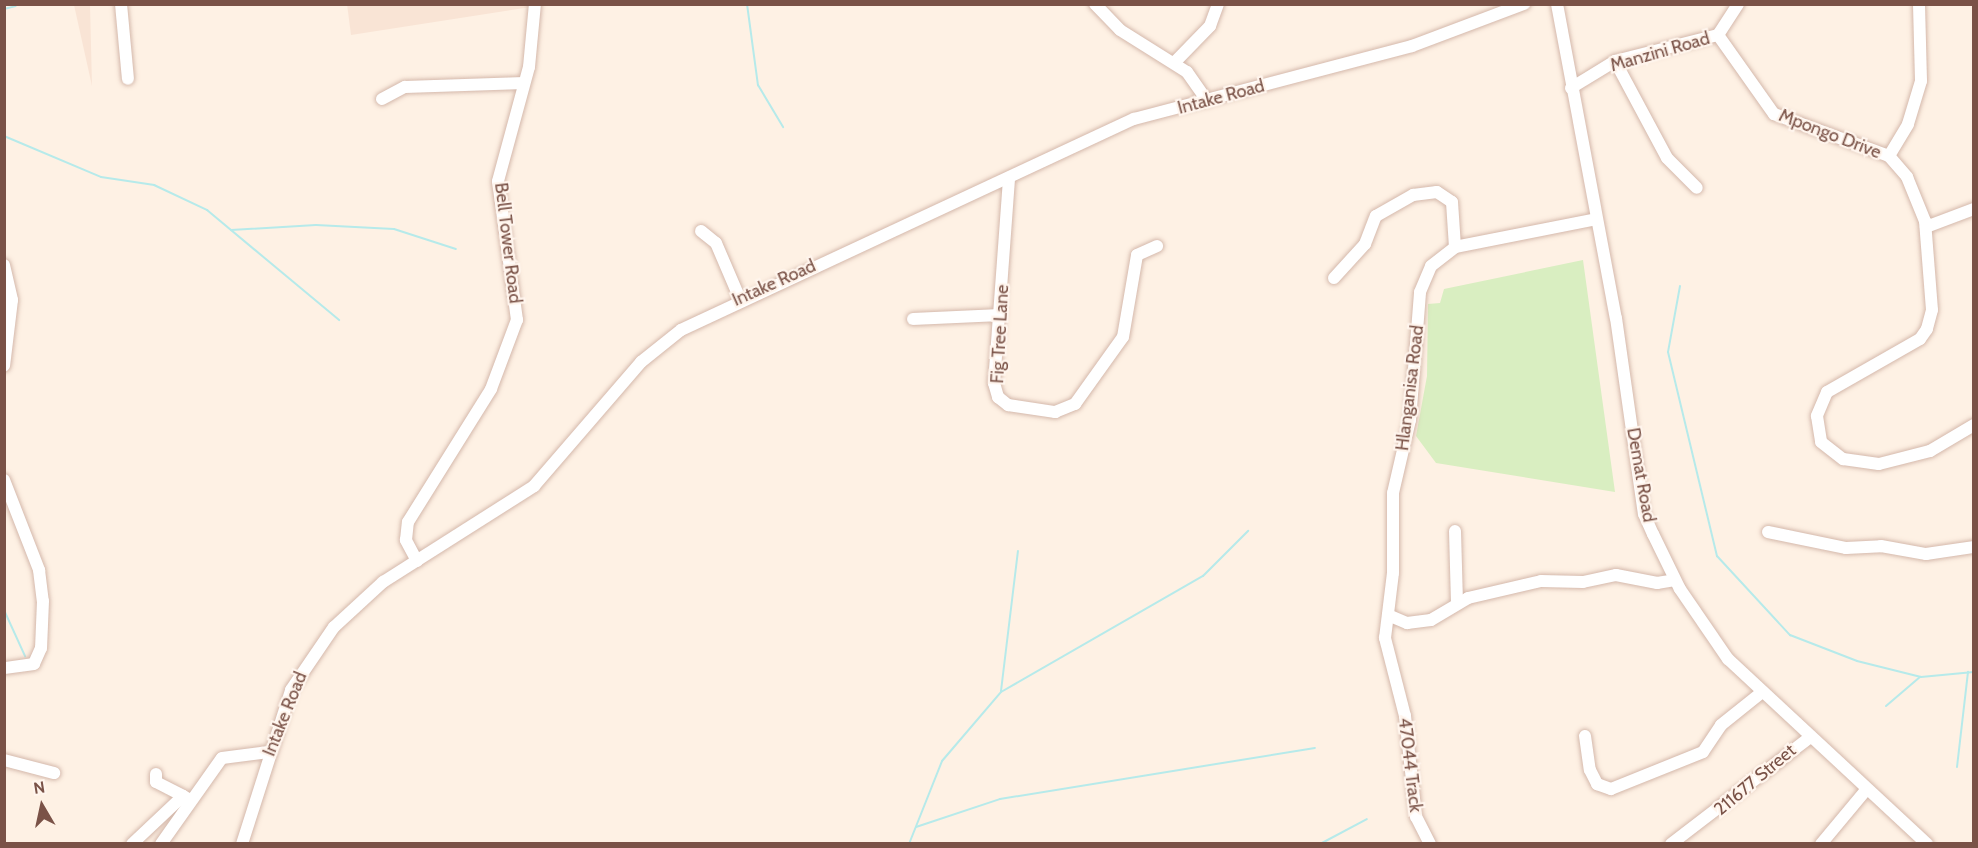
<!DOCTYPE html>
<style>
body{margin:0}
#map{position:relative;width:1978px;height:848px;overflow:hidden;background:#fef1e4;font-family:Cabin,sans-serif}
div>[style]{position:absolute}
.residential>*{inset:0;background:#f9e4d5}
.green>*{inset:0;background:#d9eec1}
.stream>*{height:2px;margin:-1px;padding:0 1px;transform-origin:1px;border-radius:1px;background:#b6eaea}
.roads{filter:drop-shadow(0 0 2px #d4b8ab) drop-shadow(0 0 2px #d4b8ab)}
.minor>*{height:12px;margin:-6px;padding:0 6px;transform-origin:6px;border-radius:6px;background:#fff}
span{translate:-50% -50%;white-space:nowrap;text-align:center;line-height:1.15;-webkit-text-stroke:4.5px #fff5ed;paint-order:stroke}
.street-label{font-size:18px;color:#7a5247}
.frame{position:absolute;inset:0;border:6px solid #7a5247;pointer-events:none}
.north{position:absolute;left:12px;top:776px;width:60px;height:60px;-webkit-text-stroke:4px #fff5ed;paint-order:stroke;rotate:351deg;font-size:16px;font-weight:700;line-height:24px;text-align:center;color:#7a5247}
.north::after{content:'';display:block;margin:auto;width:21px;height:27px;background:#7a5247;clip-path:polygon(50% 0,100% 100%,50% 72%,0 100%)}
</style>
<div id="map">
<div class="residential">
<i style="clip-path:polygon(347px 4px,544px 5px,351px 35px)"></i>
<i style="clip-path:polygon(74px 5px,90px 5px,92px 86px)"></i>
</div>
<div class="green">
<i style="clip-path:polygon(1583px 260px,1615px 492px,1436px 463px,1416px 436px,1427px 376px,1428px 304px,1440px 303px,1444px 289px)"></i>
</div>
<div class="stream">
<i style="left:747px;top:4px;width:82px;rotate:82.3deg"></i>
<i style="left:758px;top:85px;width:49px;rotate:59.2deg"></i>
<i style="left:4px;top:9px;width:12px;rotate:-14deg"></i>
<i style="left:4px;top:136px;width:105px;rotate:22.9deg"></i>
<i style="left:101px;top:177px;width:54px;rotate:8.6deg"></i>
<i style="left:154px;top:185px;width:59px;rotate:25.3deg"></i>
<i style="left:207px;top:210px;width:172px;rotate:39.8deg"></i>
<i style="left:231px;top:230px;width:85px;rotate:-3.4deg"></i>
<i style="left:316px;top:225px;width:78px;rotate:2.9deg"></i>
<i style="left:394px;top:229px;width:65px;rotate:17.9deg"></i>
<i style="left:1680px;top:286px;width:67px;rotate:100.3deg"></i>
<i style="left:1668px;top:352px;width:210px;rotate:76.5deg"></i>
<i style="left:1717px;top:556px;width:108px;rotate:47.3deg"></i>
<i style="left:1790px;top:635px;width:72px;rotate:21.2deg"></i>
<i style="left:1857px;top:661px;width:66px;rotate:14deg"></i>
<i style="left:1921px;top:677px;width:53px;rotate:-5.4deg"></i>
<i style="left:4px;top:610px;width:51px;rotate:65.5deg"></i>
<i style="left:1001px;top:691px;width:141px;rotate:-83.1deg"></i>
<i style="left:1886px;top:706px;width:45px;rotate:-40.5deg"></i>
<i style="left:1957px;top:767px;width:96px;rotate:-83.4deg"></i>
<i style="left:916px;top:827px;width:89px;rotate:-18.4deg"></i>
<i style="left:1000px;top:799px;width:319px;rotate:-9.2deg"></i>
<i style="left:909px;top:844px;width:89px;rotate:-68.3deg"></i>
<i style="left:942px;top:761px;width:91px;rotate:-49.5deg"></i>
<i style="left:1001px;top:692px;width:233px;rotate:-29.9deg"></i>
<i style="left:1203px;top:576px;width:64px;rotate:-45deg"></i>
<i style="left:1320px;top:844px;width:53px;rotate:-28deg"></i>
</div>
<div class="roads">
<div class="minor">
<i style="left:121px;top:4px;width:75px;rotate:84.7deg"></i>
<i style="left:1095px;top:4px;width:36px;rotate:46deg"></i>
<i style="left:1120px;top:30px;width:79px;rotate:32.1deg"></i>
<i style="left:1187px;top:72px;width:35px;rotate:55deg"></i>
<i style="left:1557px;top:4px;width:319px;rotate:79.4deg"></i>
<i style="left:1616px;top:318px;width:198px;rotate:81.9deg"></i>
<i style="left:1644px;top:514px;width:22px;rotate:66deg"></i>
<i style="left:1653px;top:534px;width:61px;rotate:63.9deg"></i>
<i style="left:1680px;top:589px;width:85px;rotate:55.6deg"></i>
<i style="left:1728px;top:659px;width:272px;rotate:42.9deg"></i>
<i style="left:1718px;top:35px;width:97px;rotate:54.7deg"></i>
<i style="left:1774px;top:114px;width:122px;rotate:20.1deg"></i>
<i style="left:1889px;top:156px;width:28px;rotate:49deg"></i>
<i style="left:1907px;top:177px;width:48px;rotate:67.8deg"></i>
<i style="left:1925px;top:221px;width:89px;rotate:85.5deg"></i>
<i style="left:1932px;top:310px;width:20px;rotate:105deg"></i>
<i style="left:1927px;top:329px;width:12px;rotate:125deg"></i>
<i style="left:1920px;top:339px;width:107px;rotate:150.3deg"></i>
<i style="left:1827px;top:392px;width:26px;rotate:113deg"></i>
<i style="left:1817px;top:416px;width:26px;rotate:81deg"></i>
<i style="left:1821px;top:442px;width:28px;rotate:38deg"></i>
<i style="left:1843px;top:459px;width:36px;rotate:8deg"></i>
<i style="left:1879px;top:464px;width:53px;rotate:-14.3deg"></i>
<i style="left:1930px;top:451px;width:51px;rotate:-30.6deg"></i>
<i style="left:1615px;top:61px;width:110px;rotate:61.8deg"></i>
<i style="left:1667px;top:158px;width:42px;rotate:45deg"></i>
<i style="left:1174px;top:63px;width:52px;rotate:-45.8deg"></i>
<i style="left:1210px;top:26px;width:23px;rotate:-70deg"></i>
<i style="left:1571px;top:88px;width:52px;rotate:-31.5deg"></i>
<i style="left:1615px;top:61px;width:106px;rotate:-14.2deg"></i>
<i style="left:1718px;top:35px;width:37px;rotate:-57deg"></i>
<i style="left:382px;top:99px;width:26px;rotate:-28deg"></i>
<i style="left:405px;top:87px;width:119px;rotate:-1.9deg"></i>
<i style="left:1889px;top:156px;width:37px;rotate:-59deg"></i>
<i style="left:1908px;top:124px;width:45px;rotate:-73.2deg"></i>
<i style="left:1921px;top:81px;width:77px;rotate:-91.5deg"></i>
<i style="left:1009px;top:179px;width:205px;rotate:94.2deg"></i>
<i style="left:994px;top:383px;width:15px;rotate:74deg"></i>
<i style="left:998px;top:397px;width:13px;rotate:39deg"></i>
<i style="left:1008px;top:405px;width:48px;rotate:8.5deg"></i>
<i style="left:1055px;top:412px;width:22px;rotate:-22deg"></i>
<i style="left:1075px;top:404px;width:82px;rotate:-54.4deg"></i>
<i style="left:1123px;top:337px;width:83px;rotate:-80.3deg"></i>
<i style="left:1137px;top:255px;width:22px;rotate:-24deg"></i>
<i style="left:1926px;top:227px;width:51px;rotate:-20.6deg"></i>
<i style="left:701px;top:231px;width:19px;rotate:39deg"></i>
<i style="left:716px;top:243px;width:61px;rotate:66.8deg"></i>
<i style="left:4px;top:265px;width:36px;rotate:77deg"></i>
<i style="left:12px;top:300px;width:66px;rotate:96.9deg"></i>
<i style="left:1334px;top:278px;width:46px;rotate:-47.6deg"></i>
<i style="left:1365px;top:244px;width:30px;rotate:-69deg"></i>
<i style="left:1376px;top:216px;width:43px;rotate:-29.6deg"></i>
<i style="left:1413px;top:195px;width:24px;rotate:-7deg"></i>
<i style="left:1437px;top:192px;width:18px;rotate:34deg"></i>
<i style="left:1452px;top:202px;width:45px;rotate:86.2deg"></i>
<i style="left:913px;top:319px;width:87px;rotate:-2.6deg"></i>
<i style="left:4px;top:480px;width:97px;rotate:68.7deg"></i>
<i style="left:39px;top:570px;width:31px;rotate:83deg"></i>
<i style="left:43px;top:601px;width:47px;rotate:92.4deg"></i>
<i style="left:41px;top:648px;width:17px;rotate:114deg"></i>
<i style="left:34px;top:664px;width:30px;rotate:172deg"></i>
<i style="left:1455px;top:531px;width:73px;rotate:88.4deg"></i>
<i style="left:1768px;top:532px;width:80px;rotate:11.6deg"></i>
<i style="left:1846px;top:548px;width:35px;rotate:-3deg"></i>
<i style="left:1881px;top:546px;width:46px;rotate:10.1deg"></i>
<i style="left:1926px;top:554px;width:49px;rotate:-8.3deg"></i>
<i style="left:417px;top:561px;width:24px;rotate:-118deg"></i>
<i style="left:406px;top:540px;width:18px;rotate:-84deg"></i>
<i style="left:408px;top:522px;width:157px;rotate:-58deg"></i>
<i style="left:491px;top:389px;width:74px;rotate:-69.4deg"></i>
<i style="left:517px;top:320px;width:140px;rotate:-97.8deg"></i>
<i style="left:498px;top:181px;width:118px;rotate:-74.8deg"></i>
<i style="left:529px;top:67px;width:63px;rotate:-84.6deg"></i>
<i style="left:1388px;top:615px;width:21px;rotate:23deg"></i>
<i style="left:1407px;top:623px;width:24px;rotate:-7deg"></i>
<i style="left:1431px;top:620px;width:43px;rotate:-30.7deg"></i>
<i style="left:1468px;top:598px;width:75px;rotate:-13.1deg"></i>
<i style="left:1541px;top:581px;width:42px;rotate:1.4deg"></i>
<i style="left:1583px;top:582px;width:34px;rotate:-12deg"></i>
<i style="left:1616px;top:575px;width:42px;rotate:11deg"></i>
<i style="left:1657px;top:583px;width:18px;rotate:-9deg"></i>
<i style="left:1585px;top:736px;width:34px;rotate:82deg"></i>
<i style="left:1590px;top:770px;width:16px;rotate:63deg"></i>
<i style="left:1597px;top:784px;width:15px;rotate:20deg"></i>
<i style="left:1611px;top:789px;width:99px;rotate:-21.9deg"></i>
<i style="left:1703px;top:752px;width:32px;rotate:-56deg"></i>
<i style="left:1721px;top:725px;width:51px;rotate:-38.7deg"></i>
<i style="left:4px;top:760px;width:52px;rotate:14.6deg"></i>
<i style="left:156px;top:774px;width:8px;rotate:90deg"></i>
<i style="left:156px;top:782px;width:30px;rotate:27deg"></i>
<i style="left:132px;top:844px;width:70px;rotate:-43.3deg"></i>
<i style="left:183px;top:796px;width:8px;rotate:30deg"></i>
<i style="left:161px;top:844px;width:105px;rotate:-54.7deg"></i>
<i style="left:222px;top:758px;width:47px;rotate:-7.3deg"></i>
<i style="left:242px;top:844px;width:162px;rotate:-72.3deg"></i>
<i style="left:291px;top:690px;width:76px;rotate:-55.7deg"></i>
<i style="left:334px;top:627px;width:67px;rotate:-42.6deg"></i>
<i style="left:383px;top:582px;width:179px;rotate:-32.4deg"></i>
<i style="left:534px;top:486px;width:164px;rotate:-49.2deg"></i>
<i style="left:641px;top:362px;width:51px;rotate:-38.7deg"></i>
<i style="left:681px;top:330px;width:500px;rotate:-25deg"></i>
<i style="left:1134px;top:119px;width:287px;rotate:-14.7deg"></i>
<i style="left:1412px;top:46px;width:120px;rotate:-20.6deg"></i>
<i style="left:1430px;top:844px;width:30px;rotate:-117deg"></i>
<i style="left:1416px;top:817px;width:102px;rotate:-96.2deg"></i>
<i style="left:1405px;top:716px;width:81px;rotate:-104.4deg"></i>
<i style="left:1385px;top:638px;width:65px;rotate:-83deg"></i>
<i style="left:1393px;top:573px;width:80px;rotate:-90deg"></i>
<i style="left:1393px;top:493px;width:75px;rotate:-76.9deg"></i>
<i style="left:1410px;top:420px;width:128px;rotate:-85.5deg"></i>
<i style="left:1420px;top:292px;width:28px;rotate:-67deg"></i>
<i style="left:1431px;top:266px;width:31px;rotate:-38deg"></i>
<i style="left:1455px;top:247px;width:144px;rotate:-11.2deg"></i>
<i style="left:1671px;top:844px;width:174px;rotate:-37.5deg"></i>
<i style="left:1821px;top:844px;width:70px;rotate:-50.2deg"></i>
</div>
</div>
<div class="street-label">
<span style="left:1660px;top:52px;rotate:-16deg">Manzini Road</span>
<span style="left:1221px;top:97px;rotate:-15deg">Intake Road</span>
<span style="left:1830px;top:134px;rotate:21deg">Mpongo Drive</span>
<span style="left:508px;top:243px;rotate:83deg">Bell Tower Road</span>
<span style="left:774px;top:283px;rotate:-24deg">Intake Road</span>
<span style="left:1000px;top:334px;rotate:-87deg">Fig Tree Lane</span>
<span style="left:1410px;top:388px;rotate:-83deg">Hlanganisa Road</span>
<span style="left:1641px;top:475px;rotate:80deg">Demat Road</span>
<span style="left:285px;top:714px;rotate:-68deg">Intake Road</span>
<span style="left:1410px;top:765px;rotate:83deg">47044 Track</span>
<span style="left:1755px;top:780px;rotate:-40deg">211677 Street</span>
</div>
<div class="frame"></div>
<div class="north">N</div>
</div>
